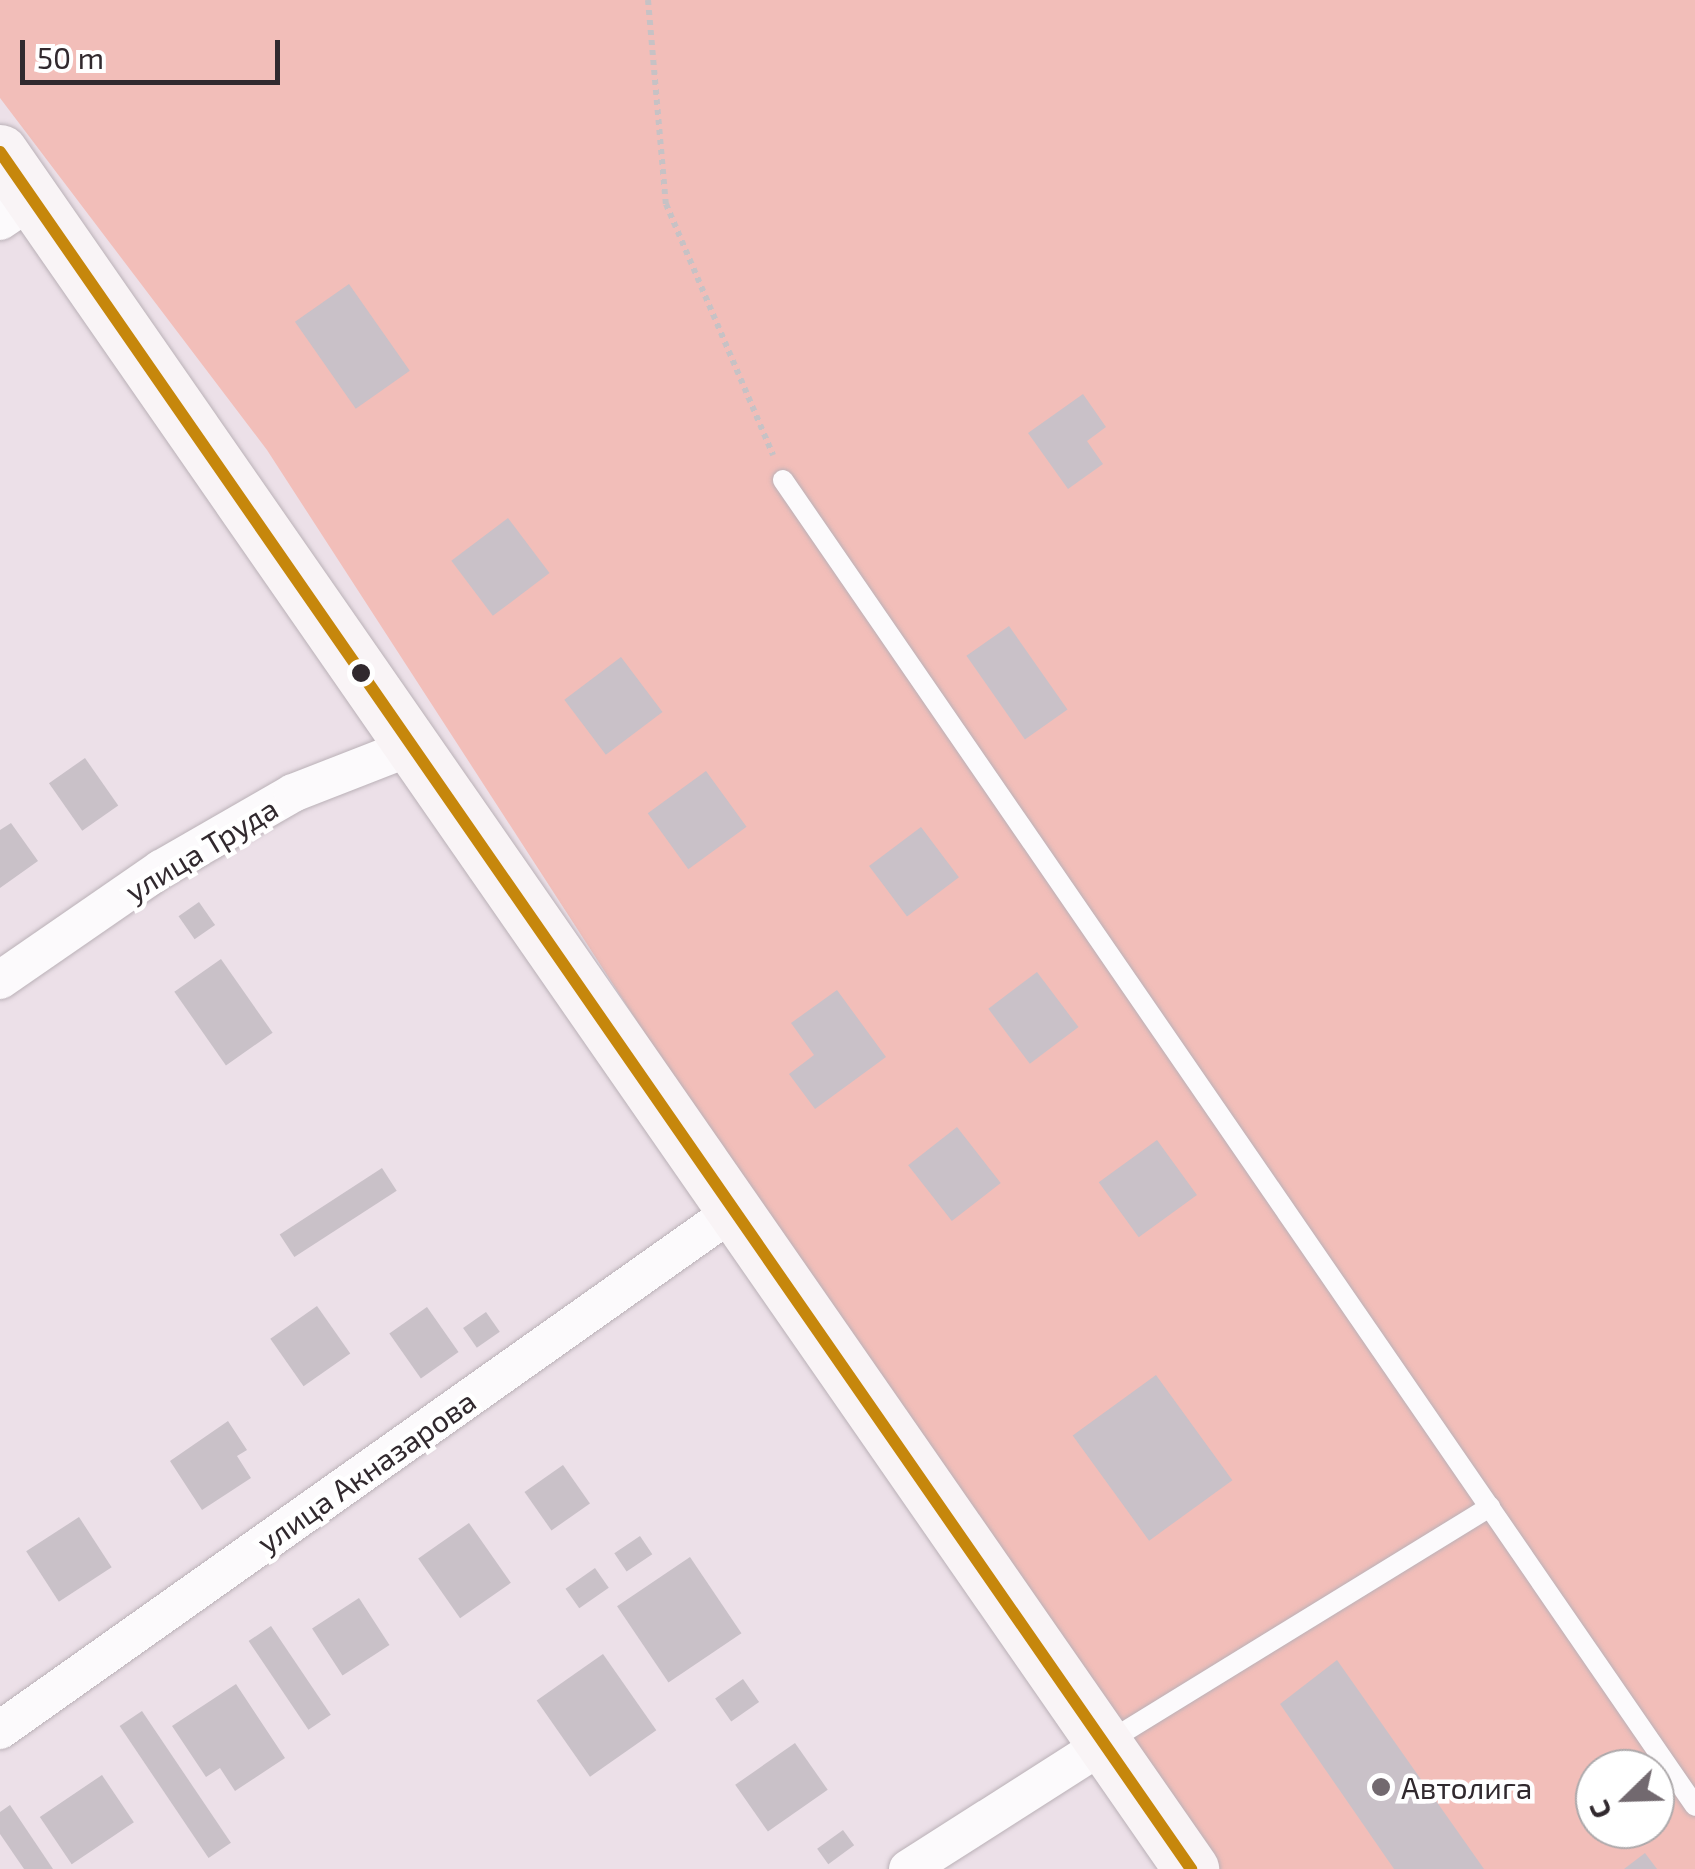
<!DOCTYPE html>
<meta charset="utf-8">
<style>
body{margin:0}
#map{position:relative;width:1695px;height:1869px;overflow:hidden;background:#ece0e8;font-family:"Exo 2",sans-serif}
div>[style]{position:absolute}
.green>*{inset:0;background:#f2beb9}
.building>*{inset:0;background:#c9c1c8;transform-origin:0 0}
.path>*{height:6px;margin-top:-3px;transform-origin:0;background:repeating-linear-gradient(90deg,#c7c2c5 0 5px,transparent 0 10px)}
.roads{filter:drop-shadow(0 0 2px #bab1b7) drop-shadow(0 0 2px #bab1b7)}
.lane>*{height:20px;margin:-10px;padding:0 10px;transform-origin:10px;border-radius:10px;background:#fcfafc}
.street>*{height:38px;margin:-19px;padding:0 19px;transform-origin:19px;border-radius:19px;background:#fcfafc}
.secondary>*{height:55px;margin:-27.5px;padding:0 27.5px;transform-origin:27.5px;border-radius:27.5px;background:#f9f4f6}
.bus-1>*{height:12px;margin:-6px;padding:0 6px;transform-origin:6px;border-radius:6px;background:#c6870c}
.dots>*{width:28px;height:28px;translate:-50% -50%;box-sizing:border-box;border:5px solid #fff;border-radius:50%}
span{translate:-50% -50%;white-space:nowrap;text-align:center;line-height:1.15;-webkit-text-stroke:9px #fff;paint-order:stroke}
.street-label{font-size:30px;color:#31292e}
.poi-label{font-size:30px;color:#31292e}
.left{translate:0 -50%;text-align:left}
.north{position:absolute;left:1575px;top:1749px;width:100px;height:100px;box-sizing:border-box;background:#fff;border:2px solid #ada9ab;border-radius:50%;rotate:247deg;font-size:28px;font-weight:700;line-height:40px;text-align:center;color:#31292e}
.north::after{content:'';display:block;margin:auto;width:35px;height:45px;background:#72696f;clip-path:polygon(50% 0,100% 100%,50% 72%,0 100%)}
.scale{position:absolute;left:20px;top:40px;width:260px;height:45px;box-sizing:border-box;border:5px solid #31292e;border-top:0;padding-left:12px;font-size:30px;line-height:35px;white-space:nowrap;color:#31292e;-webkit-text-stroke:8px #fff;paint-order:stroke}
</style>
<div id="map">
<div class="green">
<i style="clip-path:polygon(evenodd,0 0,1695px 0,1695px 1869px,1219px 1869px,721px 1151px,267px 450px,0 98px,0 0,1595px 1769px,1655px 1769px,1655px 1829px,1595px 1829px,1595px 1769px)"></i>
</div>
<div class="building">
<i style="left:349px;top:284px;width:106px;height:66px;rotate:55deg"></i>
<i style="clip-path:polygon(1083px 394px,1106px 427px,1087px 441px,1103px 464px,1068px 489px,1028px 433px)"></i>
<i style="left:508px;top:518px;width:69px;height:71px;rotate:53deg"></i>
<i style="left:1009px;top:626px;width:102px;height:52px;rotate:55deg"></i>
<i style="left:621px;top:657px;width:69px;height:71px;rotate:53deg"></i>
<i style="left:85px;top:758px;width:58px;height:44px;rotate:55deg"></i>
<i style="left:706px;top:771px;width:69px;height:72px;rotate:54deg"></i>
<i style="clip-path:polygon(11px 823px,38px 861px,0 888px,0 830px)"></i>
<i style="left:921px;top:827px;width:63px;height:65px;rotate:53deg"></i>
<i style="left:199px;top:902px;width:28px;height:25px;rotate:55deg"></i>
<i style="left:221px;top:959px;width:90px;height:57px;rotate:55deg"></i>
<i style="left:1037px;top:972px;width:69px;height:61px;rotate:53deg"></i>
<i style="clip-path:polygon(837px 990px,886px 1057px,815px 1109px,789px 1074px,814px 1055px,791px 1023px)"></i>
<i style="left:957px;top:1127px;width:71px;height:62px;rotate:52deg"></i>
<i style="left:1157px;top:1140px;width:68px;height:72px;rotate:54deg"></i>
<i style="left:382px;top:1168px;width:27px;height:122px;rotate:57deg"></i>
<i style="left:317px;top:1306px;width:58px;height:57px;rotate:55deg"></i>
<i style="left:427px;top:1307px;width:55px;height:46px;rotate:55deg"></i>
<i style="left:486px;top:1312px;width:24px;height:28px;rotate:55deg"></i>
<i style="left:1156px;top:1375px;width:130px;height:103px;rotate:54deg"></i>
<i style="clip-path:polygon(228px 1421px,247px 1450px,237px 1456px,251px 1478px,202px 1510px,170px 1461px)"></i>
<i style="left:563px;top:1465px;width:47px;height:47px;rotate:55deg"></i>
<i style="left:79px;top:1517px;width:60px;height:63px;rotate:57deg"></i>
<i style="left:469px;top:1523px;width:73px;height:62px;rotate:55deg"></i>
<i style="left:640px;top:1536px;width:22px;height:31px;rotate:56deg"></i>
<i style="left:690px;top:1557px;width:92px;height:88px;rotate:56deg"></i>
<i style="left:595px;top:1568px;width:24px;height:36px;rotate:55deg"></i>
<i style="left:359px;top:1598px;width:56px;height:56px;rotate:57deg"></i>
<i style="left:271px;top:1626px;width:107px;height:27px;rotate:56deg"></i>
<i style="left:603px;top:1654px;width:93px;height:81px;rotate:55deg"></i>
<i style="clip-path:polygon(1337px 1660px,1484px 1869px,1394px 1869px,1280px 1704px)"></i>
<i style="left:743px;top:1679px;width:28px;height:34px;rotate:55deg"></i>
<i style="clip-path:polygon(236px 1684px,285px 1758px,235px 1791px,220px 1768px,206px 1777px,172px 1726px)"></i>
<i style="left:142px;top:1711px;width:159px;height:27px;rotate:56deg"></i>
<i style="left:795px;top:1743px;width:57px;height:73px;rotate:55deg"></i>
<i style="left:102px;top:1775px;width:57px;height:75px;rotate:56deg"></i>
<i style="clip-path:polygon(10px 1805px,53px 1869px,24px 1869px,0 1834px,0 1812px)"></i>
<i style="left:843px;top:1830px;width:19px;height:32px;rotate:54deg"></i>
<i style="clip-path:polygon(1645px 1853px,1657px 1869px,1624px 1869px)"></i>
</div>
<div class="path">
<i style="left:648px;top:0;width:205px;rotate:85deg"></i>
<i style="left:666px;top:204px;width:273px;rotate:66.9deg"></i>
</div>
<div class="roads">
<div class="lane">
<i style="left:783px;top:480px;width:1609px;rotate:55.48deg"></i>
<i style="left:1106px;top:1743px;width:451px;rotate:-31.6deg"></i>
</div>
<div class="street">
<i style="left:0;top:221px;width:41px;rotate:-34.1deg"></i>
<i style="left:0;top:980px;width:196px;rotate:-34.6deg"></i>
<i style="left:161px;top:869px;width:152px;rotate:-29.9deg"></i>
<i style="left:293px;top:793px;width:132px;rotate:-21.3deg"></i>
<i style="left:0;top:1730px;width:897px;rotate:-35.29deg"></i>
<i style="left:908px;top:1869px;width:232px;rotate:-32.5deg"></i>
</div>
<div class="secondary">
<i style="left:0;top:152px;width:2090px;rotate:55.25deg"></i>
</div>
</div>
<div class="bus-1">
<i style="left:0;top:152px;width:2090px;rotate:55.25deg"></i>
</div>
<div class="dots">
<i style="left:361px;top:673px;background:#31292e"></i>
<i style="left:1381px;top:1787px;background:#72696f"></i>
</div>
<div class="street-label">
<span style="left:201px;top:849px;rotate:-31deg">улица Труда</span>
<span style="left:366px;top:1471px;rotate:-35deg">улица Акназарова</span>
</div>
<div class="poi-label">
<span class="left" style="left:1401px;top:1787px">Автолига</span>
</div>
<div class="north">С</div>
<div class="scale">50 m</div>
</div>
